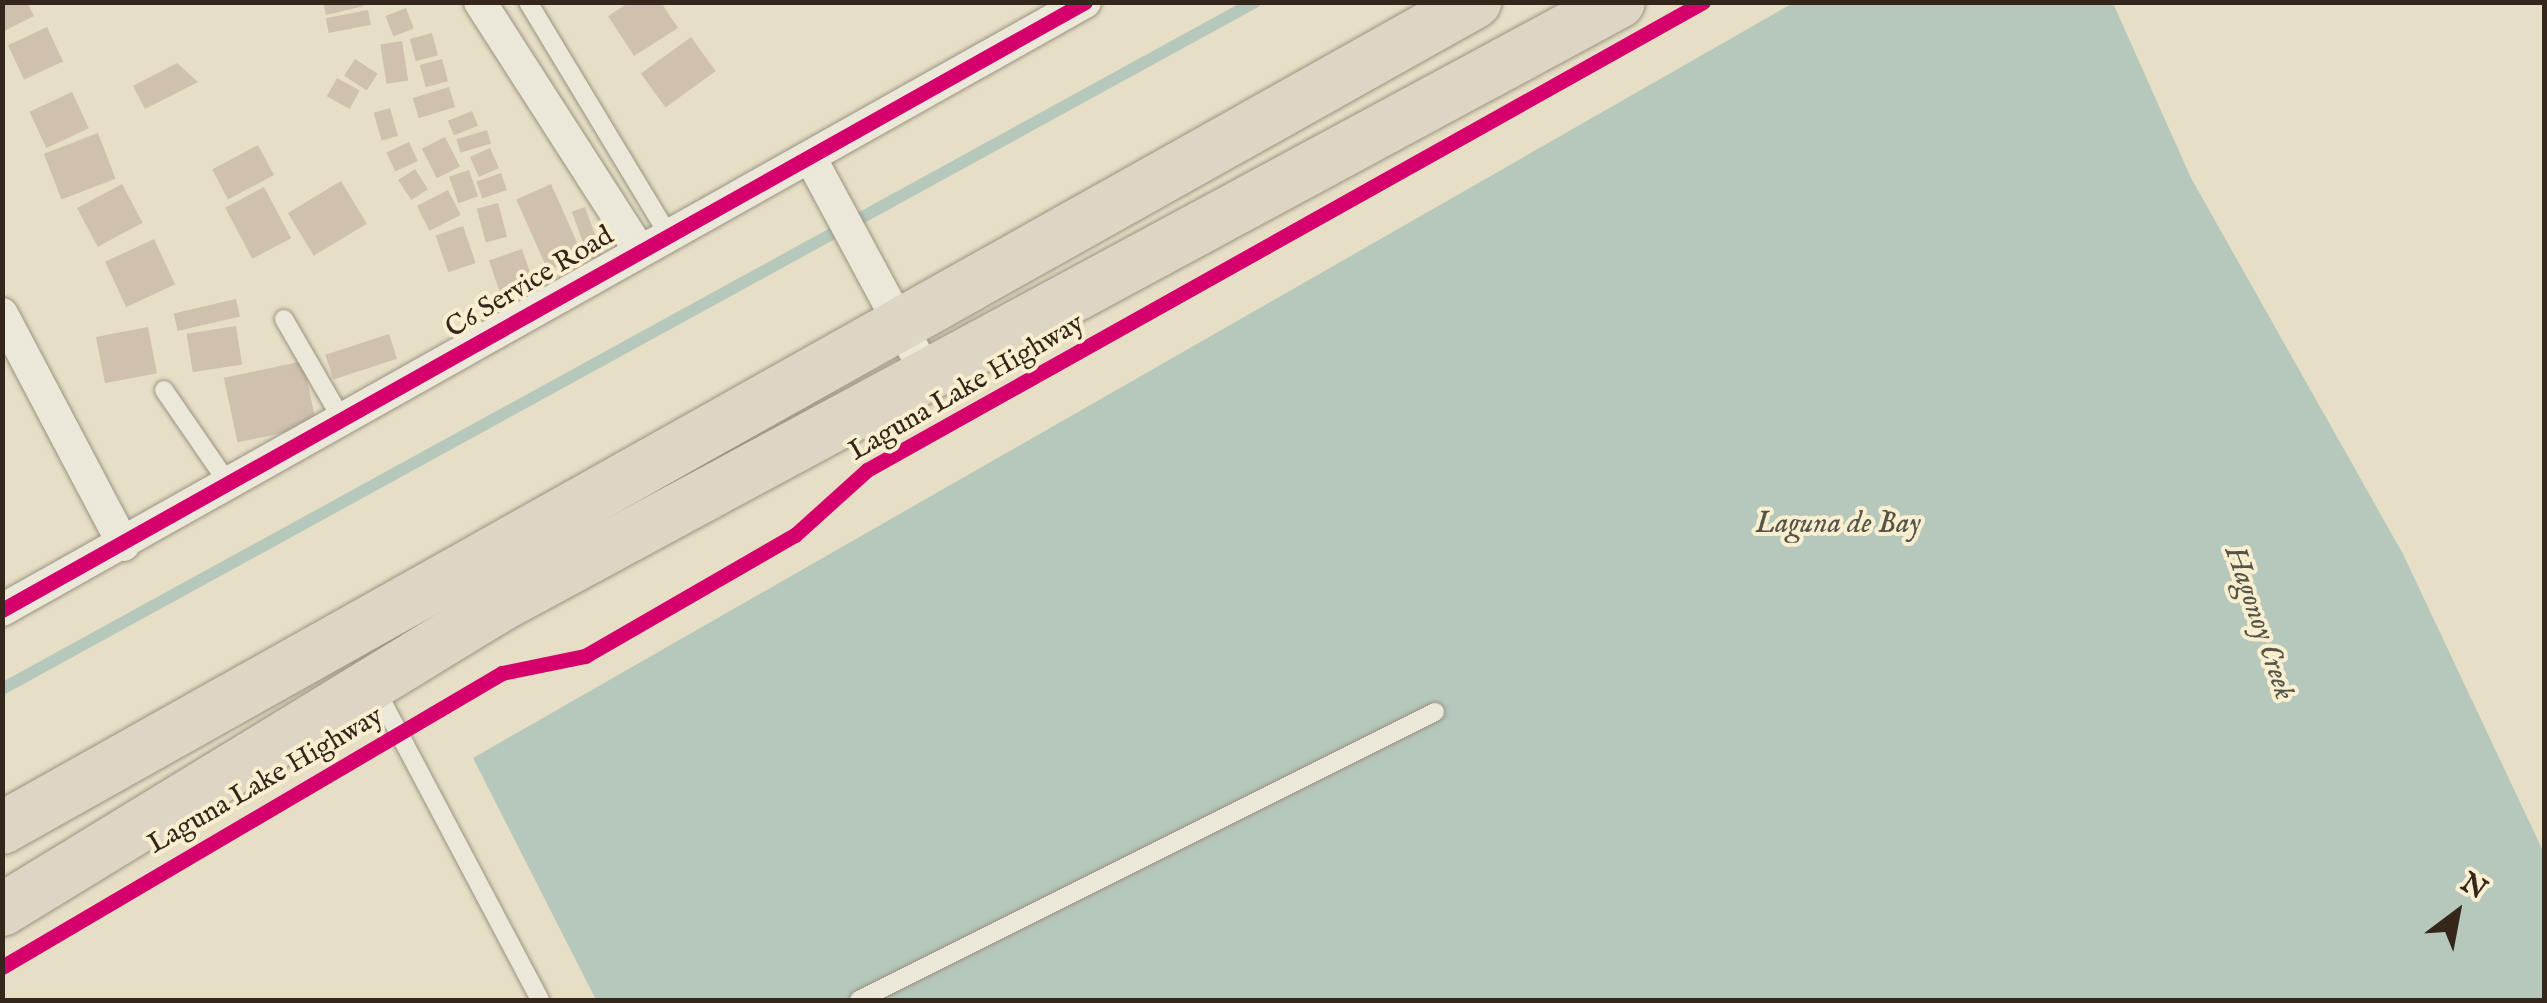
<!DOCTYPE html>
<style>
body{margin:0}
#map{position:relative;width:2547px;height:1003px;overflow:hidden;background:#e7dfc5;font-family:"IM FELL English",serif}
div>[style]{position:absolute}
.water>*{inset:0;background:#b5c8bb}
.stream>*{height:12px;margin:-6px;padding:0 6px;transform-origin:6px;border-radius:6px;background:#b5c8bb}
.building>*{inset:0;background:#cfc1ad;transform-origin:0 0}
.roads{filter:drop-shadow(0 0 2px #999382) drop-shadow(0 0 2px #999382)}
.service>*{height:18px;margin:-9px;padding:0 9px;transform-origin:9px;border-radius:9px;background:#ebe7d9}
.minor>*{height:32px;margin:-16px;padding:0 16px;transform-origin:16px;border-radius:16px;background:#ebe7d9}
.primary>*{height:52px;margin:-26px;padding:0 26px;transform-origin:26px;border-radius:26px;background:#ded6c4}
.cycleway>*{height:15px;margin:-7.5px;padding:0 7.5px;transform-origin:7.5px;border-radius:7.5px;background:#d6006c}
span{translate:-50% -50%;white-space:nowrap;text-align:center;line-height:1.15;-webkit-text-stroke:8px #f9efd0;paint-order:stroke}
.street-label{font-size:28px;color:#34261a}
.water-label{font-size:30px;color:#545449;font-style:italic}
.frame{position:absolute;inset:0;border:5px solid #34261a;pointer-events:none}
.north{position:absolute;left:2407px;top:863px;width:100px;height:100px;-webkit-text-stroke:8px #f9efd0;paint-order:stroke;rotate:32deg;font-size:28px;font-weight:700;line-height:40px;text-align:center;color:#34261a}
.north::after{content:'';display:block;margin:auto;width:35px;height:45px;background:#34261a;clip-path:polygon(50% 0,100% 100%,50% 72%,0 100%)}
</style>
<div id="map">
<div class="water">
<i style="clip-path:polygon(1793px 3px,2113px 3px,2191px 178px,2403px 554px,2544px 853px,2544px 1000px,596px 1000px,473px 758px)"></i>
</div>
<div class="stream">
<i style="left:2px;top:689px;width:1429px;rotate:-28.74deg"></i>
</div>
<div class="building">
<i style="clip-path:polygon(2px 2px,27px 2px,34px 16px,2px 32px)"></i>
<i style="clip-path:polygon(323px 2px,363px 2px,364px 6px,326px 15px)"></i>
<i style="clip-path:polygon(630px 2px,661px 2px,678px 28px,634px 56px,608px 16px)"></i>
<i style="left:406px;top:8px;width:22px;height:22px;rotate:69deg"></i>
<i style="left:368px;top:10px;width:15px;height:43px;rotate:79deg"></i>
<i style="left:47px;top:27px;width:38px;height:43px;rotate:65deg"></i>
<i style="left:432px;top:33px;width:23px;height:23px;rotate:75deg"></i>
<i style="left:691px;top:37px;width:42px;height:62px;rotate:54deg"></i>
<i style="left:402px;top:41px;width:40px;height:22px;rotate:81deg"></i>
<i style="left:355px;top:59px;width:27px;height:20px;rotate:33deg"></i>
<i style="left:442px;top:59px;width:23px;height:23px;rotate:75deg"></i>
<i style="clip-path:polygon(177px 63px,198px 82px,145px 109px,133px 86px)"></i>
<i style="left:337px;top:78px;width:26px;height:21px;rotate:29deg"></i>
<i style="left:449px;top:87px;width:21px;height:38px;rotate:73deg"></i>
<i style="left:72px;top:92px;width:40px;height:47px;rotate:65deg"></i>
<i style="left:390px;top:108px;width:29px;height:17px;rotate:74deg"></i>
<i style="left:472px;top:111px;width:16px;height:26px;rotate:68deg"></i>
<i style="left:487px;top:130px;width:14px;height:32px;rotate:73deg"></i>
<i style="left:98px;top:133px;width:49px;height:58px;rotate:69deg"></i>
<i style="left:445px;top:137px;width:33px;height:26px;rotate:63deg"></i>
<i style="left:409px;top:142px;width:21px;height:25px;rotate:65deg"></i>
<i style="left:258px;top:145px;width:34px;height:52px;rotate:62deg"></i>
<i style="left:490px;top:148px;width:22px;height:22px;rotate:66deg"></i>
<i style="left:415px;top:169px;width:24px;height:20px;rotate:57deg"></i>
<i style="left:469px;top:170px;width:28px;height:21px;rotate:71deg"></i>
<i style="left:501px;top:173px;width:18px;height:26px;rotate:71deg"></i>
<i style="left:341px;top:181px;width:50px;height:62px;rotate:59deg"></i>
<i style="left:122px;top:184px;width:44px;height:51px;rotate:62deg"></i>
<i style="left:551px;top:184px;width:78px;height:38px;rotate:66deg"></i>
<i style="left:264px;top:187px;width:58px;height:44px;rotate:62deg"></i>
<i style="left:448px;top:190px;width:28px;height:35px;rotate:63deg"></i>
<i style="left:498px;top:203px;width:35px;height:22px;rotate:75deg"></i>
<i style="left:585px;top:207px;width:51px;height:14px;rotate:70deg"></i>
<i style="left:463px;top:226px;width:39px;height:29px;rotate:71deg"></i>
<i style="left:154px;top:239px;width:50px;height:54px;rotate:65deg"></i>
<i style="left:522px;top:249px;width:34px;height:35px;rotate:71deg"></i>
<i style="left:236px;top:299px;width:18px;height:64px;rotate:77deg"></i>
<i style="left:236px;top:326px;width:39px;height:50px;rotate:81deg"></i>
<i style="left:148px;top:327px;width:47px;height:53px;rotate:79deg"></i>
<i style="left:389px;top:334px;width:26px;height:67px;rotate:72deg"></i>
<i style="left:303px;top:361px;width:66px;height:81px;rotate:78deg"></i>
</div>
<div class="roads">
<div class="service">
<i style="left:528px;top:2px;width:267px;rotate:58.9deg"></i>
<i style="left:284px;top:319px;width:120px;rotate:60deg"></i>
<i style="left:164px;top:390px;width:116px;rotate:55.5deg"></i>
<i style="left:375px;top:688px;width:353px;rotate:62.1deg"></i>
<i style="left:859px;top:1000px;width:644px;rotate:-26.57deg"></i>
</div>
<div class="minor">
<i style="left:480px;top:2px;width:291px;rotate:57.3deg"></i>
<i style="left:811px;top:159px;width:249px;rotate:61.7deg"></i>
<i style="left:2px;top:314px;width:261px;rotate:62.2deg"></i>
<i style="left:2px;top:610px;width:1242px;rotate:-29.31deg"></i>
</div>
<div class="primary">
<i style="left:2px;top:828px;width:1689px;rotate:-29.28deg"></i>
<i style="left:2px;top:910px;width:585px;rotate:-31.43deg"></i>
<i style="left:501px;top:605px;width:1270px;rotate:-28.34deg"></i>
</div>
</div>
<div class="cycleway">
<i style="left:2px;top:610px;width:1242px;rotate:-29.31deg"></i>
<i style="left:2px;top:967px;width:580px;rotate:-30.46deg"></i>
<i style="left:502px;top:673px;width:85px;rotate:-11.6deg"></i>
<i style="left:585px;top:656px;width:242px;rotate:-30deg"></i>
<i style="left:795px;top:535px;width:97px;rotate:-42.1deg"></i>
<i style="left:867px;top:470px;width:958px;rotate:-29.24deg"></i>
</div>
<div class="street-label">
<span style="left:530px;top:283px;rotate:-31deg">C6 Service Road</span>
<span style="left:967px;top:388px;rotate:-30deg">Laguna Lake Highway</span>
<span style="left:266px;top:781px;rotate:-30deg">Laguna Lake Highway</span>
</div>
<div class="water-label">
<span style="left:1838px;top:524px">Laguna de Bay</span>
<span style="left:2259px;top:623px;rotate:71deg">Hagonoy Creek</span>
</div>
<div class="frame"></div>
<div class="north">N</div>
</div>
